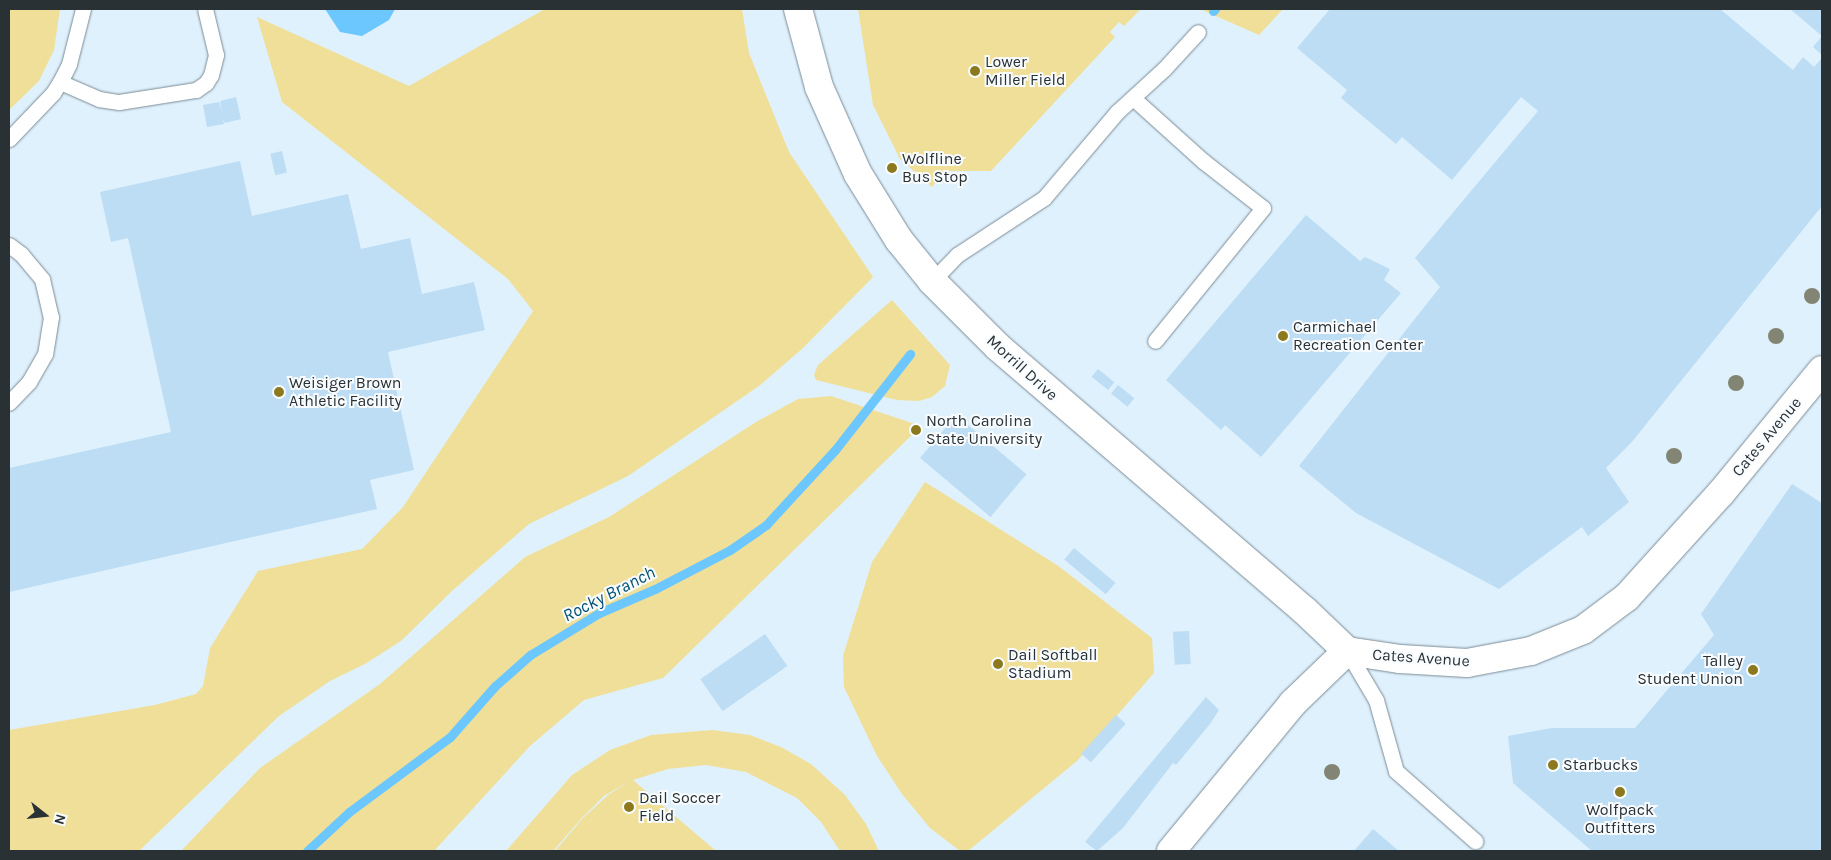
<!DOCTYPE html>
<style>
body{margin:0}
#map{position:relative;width:1831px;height:860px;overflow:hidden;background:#dff1fd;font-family:Karla,sans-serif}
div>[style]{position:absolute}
.green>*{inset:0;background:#f0df98}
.water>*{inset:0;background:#6cc7fe}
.stream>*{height:9px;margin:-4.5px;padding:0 4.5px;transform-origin:4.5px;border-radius:4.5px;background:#6cc7fe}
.building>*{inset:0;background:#bcddf4;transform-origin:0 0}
.roads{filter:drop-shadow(0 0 1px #7b8b96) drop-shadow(0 0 1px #7b8b96)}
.service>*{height:15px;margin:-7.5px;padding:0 7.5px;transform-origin:7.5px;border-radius:7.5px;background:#fff}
.tertiary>*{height:28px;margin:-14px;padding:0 14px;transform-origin:14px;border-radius:14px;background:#fff}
.trees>*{width:16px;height:16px;margin:-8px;border-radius:50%;background:#828573}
.dots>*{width:14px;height:14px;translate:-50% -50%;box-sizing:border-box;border:2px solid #f8fcfe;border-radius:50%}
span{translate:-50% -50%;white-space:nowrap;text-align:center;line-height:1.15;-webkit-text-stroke:4px #f8fcfe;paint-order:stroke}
.poi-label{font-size:16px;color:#2a3135}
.left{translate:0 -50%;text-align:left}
.right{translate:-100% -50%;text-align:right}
.street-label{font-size:16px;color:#2a3135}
.water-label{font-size:18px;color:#024f73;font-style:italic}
.frame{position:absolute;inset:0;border:10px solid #2a3135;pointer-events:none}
.north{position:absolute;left:20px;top:790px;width:50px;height:50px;-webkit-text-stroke:4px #f8fcfe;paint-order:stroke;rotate:106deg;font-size:14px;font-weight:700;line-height:20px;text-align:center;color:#2a3135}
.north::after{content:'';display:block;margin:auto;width:18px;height:22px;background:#2a3135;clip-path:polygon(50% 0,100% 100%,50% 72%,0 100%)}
</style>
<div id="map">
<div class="green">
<i style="clip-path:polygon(9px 9px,60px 9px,54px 50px,39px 81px,9px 110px)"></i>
<i style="clip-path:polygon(545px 9px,742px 9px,749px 53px,789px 152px,873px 277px,803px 348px,759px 386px,628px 476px,529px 524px,452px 591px,401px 641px,365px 664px,330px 681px,279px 716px,139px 851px,9px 851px,9px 730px,155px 705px,196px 694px,203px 686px,210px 648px,258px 571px,362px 549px,403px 507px,533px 311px,508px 279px,282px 102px,257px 17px,409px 86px)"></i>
<i style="clip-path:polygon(858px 9px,1141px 9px,1124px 26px,1119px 22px,1110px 32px,1115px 37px,991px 171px,945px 171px,932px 187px,900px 159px,873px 105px)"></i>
<i style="clip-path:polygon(1200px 9px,1283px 9px,1259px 35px)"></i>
<i style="clip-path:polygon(892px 300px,950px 365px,945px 386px,932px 397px,919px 401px,897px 400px,816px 380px,814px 375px,818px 365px)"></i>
<i style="clip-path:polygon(831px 396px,921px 426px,663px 678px,584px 700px,530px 746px,434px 851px,181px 851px,260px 768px,380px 684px,525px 557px,609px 517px,756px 422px,798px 399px)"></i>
<i style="clip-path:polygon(925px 482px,1057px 565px,1152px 638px,1154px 673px,1077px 761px,968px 851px,960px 851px,930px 828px,902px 794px,877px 756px,844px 687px,843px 656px,872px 562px)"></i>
<i style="clip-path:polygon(712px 730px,750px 735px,781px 747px,811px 764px,845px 795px,866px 824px,879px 851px,840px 851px,821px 822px,797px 798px,746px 772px,706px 765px,668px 769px,633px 780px,716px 851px,555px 851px,582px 819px,608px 795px,630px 781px,604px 796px,581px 819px,553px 851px,506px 851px,572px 775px,610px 750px,651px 735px)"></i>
</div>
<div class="water">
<i style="clip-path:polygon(325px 9px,395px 9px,389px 20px,362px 36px,340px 32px)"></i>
</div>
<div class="stream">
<i style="left:1213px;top:11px;width:3px;rotate:-45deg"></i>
<i style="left:307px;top:851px;width:57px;rotate:-42.9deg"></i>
<i style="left:349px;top:812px;width:126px;rotate:-36.6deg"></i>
<i style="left:450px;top:737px;width:68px;rotate:-48.6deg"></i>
<i style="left:495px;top:686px;width:47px;rotate:-41.5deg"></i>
<i style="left:530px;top:655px;width:81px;rotate:-31.3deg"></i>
<i style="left:599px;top:613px;width:61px;rotate:-23.2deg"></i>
<i style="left:655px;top:589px;width:85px;rotate:-27.5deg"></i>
<i style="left:730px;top:550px;width:44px;rotate:-34.8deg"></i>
<i style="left:766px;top:525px;width:102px;rotate:-47.4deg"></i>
<i style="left:835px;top:450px;width:122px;rotate:-52deg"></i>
</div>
<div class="building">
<i style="clip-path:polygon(1330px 9px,1720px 9px,1793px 70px,1803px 57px,1814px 67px,1822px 58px,1822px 206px,1631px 443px,1606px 468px,1629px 502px,1588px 536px,1582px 527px,1499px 589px,1356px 513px,1299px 466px,1440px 287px,1415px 258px,1538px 111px,1521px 97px,1452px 180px,1402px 137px,1396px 144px,1341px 98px,1347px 90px,1297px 48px)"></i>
<i style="clip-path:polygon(1790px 9px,1822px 9px,1822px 55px,1813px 47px,1822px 36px)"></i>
<i style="clip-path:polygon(236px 97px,241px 119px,225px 123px,223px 119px,224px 124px,207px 127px,203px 105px,219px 102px,222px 111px,220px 101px)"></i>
<i style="left:282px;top:151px;width:22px;height:12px;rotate:77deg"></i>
<i style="clip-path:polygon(240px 161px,252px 216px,348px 194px,361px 249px,410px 238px,422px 294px,474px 282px,485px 330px,388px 352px,414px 470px,370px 480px,377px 509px,9px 592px,9px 468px,171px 432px,128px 238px,111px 242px,100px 192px)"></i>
<i style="clip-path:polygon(1306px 215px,1360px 261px,1365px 257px,1390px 269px,1384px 280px,1401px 293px,1261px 457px,1225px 425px,1221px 430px,1166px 380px)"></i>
<i style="left:1098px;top:369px;width:21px;height:10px;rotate:39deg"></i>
<i style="left:1118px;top:385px;width:21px;height:11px;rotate:39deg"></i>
<i style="left:956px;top:415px;width:92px;height:56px;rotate:40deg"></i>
<i style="clip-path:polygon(1792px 484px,1822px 503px,1822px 851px,1592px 851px,1513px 783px,1508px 736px,1552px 728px,1635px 728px,1714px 635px,1701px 614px)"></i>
<i style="left:1074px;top:548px;width:54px;height:15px;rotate:40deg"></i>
<i style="left:1189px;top:631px;width:33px;height:16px;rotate:87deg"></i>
<i style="left:765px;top:634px;width:39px;height:79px;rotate:55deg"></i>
<i style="clip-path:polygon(1206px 697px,1219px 710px,1210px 724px,1176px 765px,1173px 763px,1123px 828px,1097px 851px,1085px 842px)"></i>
<i style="left:1116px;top:715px;width:13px;height:52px;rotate:42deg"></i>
<i style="clip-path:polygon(1373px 829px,1399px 851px,1354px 851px)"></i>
</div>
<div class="roads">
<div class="service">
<i style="left:60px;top:82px;width:43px;rotate:23.6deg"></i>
<i style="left:99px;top:99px;width:20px;rotate:9deg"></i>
<i style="left:119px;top:102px;width:78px;rotate:-8.9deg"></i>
<i style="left:196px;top:90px;width:12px;rotate:-35deg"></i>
<i style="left:206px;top:83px;width:9px;rotate:-58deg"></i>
<i style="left:211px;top:75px;width:21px;rotate:-76deg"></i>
<i style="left:216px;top:55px;width:47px;rotate:-103.4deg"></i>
<i style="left:1133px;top:98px;width:94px;rotate:42deg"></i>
<i style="left:1203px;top:161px;width:76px;rotate:38.1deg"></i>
<i style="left:1263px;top:208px;width:171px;rotate:129.1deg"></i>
<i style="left:9px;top:139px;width:64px;rotate:-46.3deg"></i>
<i style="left:53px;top:93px;width:13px;rotate:-58deg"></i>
<i style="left:60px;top:82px;width:20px;rotate:-63deg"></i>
<i style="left:69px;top:64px;width:57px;rotate:-75.7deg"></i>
<i style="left:9px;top:245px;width:15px;rotate:37deg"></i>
<i style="left:21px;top:254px;width:33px;rotate:50deg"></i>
<i style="left:42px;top:279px;width:39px;rotate:77deg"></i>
<i style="left:51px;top:317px;width:37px;rotate:99deg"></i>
<i style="left:45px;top:354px;width:32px;rotate:120deg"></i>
<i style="left:29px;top:382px;width:29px;rotate:134deg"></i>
<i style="left:932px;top:281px;width:36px;rotate:-46deg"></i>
<i style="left:957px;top:255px;width:104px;rotate:-33.2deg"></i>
<i style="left:1044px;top:198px;width:113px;rotate:-49.7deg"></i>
<i style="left:1117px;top:112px;width:64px;rotate:-42.5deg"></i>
<i style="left:1164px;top:69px;width:50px;rotate:-47.4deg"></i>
<i style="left:1347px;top:651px;width:57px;rotate:59.4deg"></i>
<i style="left:1376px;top:700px;width:74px;rotate:74.3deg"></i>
<i style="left:1396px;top:771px;width:106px;rotate:41.5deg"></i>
</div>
<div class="tertiary">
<i style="left:798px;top:9px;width:81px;rotate:74.9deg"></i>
<i style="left:819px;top:87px;width:95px;rotate:65.9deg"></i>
<i style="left:858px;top:174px;width:78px;rotate:58.2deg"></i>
<i style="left:899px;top:240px;width:53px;rotate:51.2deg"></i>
<i style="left:932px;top:281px;width:93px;rotate:45deg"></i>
<i style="left:998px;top:347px;width:403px;rotate:40.7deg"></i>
<i style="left:1304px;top:610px;width:59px;rotate:43.6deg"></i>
<i style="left:1347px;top:651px;width:54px;rotate:8.6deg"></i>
<i style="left:1400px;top:659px;width:67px;rotate:3.4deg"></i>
<i style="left:1467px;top:663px;width:65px;rotate:-10.6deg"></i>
<i style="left:1531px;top:651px;width:56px;rotate:-22deg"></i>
<i style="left:1583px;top:630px;width:55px;rotate:-36.9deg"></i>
<i style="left:1627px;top:597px;width:140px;rotate:-47.9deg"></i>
<i style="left:1721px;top:493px;width:159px;rotate:-50.6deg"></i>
<i style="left:1171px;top:851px;width:192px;rotate:-50.5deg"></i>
<i style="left:1293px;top:703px;width:75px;rotate:-43.9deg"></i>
</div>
</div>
<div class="trees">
<i style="left:1812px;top:296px"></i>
<i style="left:1776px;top:336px"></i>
<i style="left:1736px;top:383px"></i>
<i style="left:1674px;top:456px"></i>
<i style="left:1332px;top:772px"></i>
</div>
<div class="dots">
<i style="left:975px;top:71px;background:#8c791e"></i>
<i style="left:892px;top:168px;background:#8c791e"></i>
<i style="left:1283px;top:336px;background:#8c791e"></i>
<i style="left:279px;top:392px;background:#8c791e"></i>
<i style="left:916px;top:430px;background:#8c791e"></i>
<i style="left:998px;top:664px;background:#8c791e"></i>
<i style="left:1753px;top:670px;background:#8c791e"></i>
<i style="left:1553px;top:765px;background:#8c791e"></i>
<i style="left:1620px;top:792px;background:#8c791e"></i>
<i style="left:629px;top:807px;background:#8c791e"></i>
</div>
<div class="poi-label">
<span class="left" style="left:985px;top:71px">Lower<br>Miller Field</span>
<span class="left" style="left:902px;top:168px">Wolfline<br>Bus Stop</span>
<span class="left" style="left:1293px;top:336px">Carmichael<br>Recreation Center</span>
<span class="left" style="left:289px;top:392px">Weisiger Brown<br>Athletic Facility</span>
<span class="left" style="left:926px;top:430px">North Carolina<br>State University</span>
<span class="left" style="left:1008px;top:664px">Dail Softball<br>Stadium</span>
<span class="right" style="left:1743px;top:670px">Talley<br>Student Union</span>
<span class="left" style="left:1563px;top:765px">Starbucks</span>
<span class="left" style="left:639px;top:807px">Dail Soccer<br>Field</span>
<span style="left:1620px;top:819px">Wolfpack<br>Outfitters</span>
</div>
<div class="street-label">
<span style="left:1022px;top:368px;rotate:42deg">Morrill Drive</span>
<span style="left:1767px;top:437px;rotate:-50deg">Cates Avenue</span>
<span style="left:1421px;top:658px;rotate:4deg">Cates Avenue</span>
</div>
<div class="water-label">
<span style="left:609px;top:594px;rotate:-27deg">Rocky Branch</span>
</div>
<div class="frame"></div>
<div class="north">N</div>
</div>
